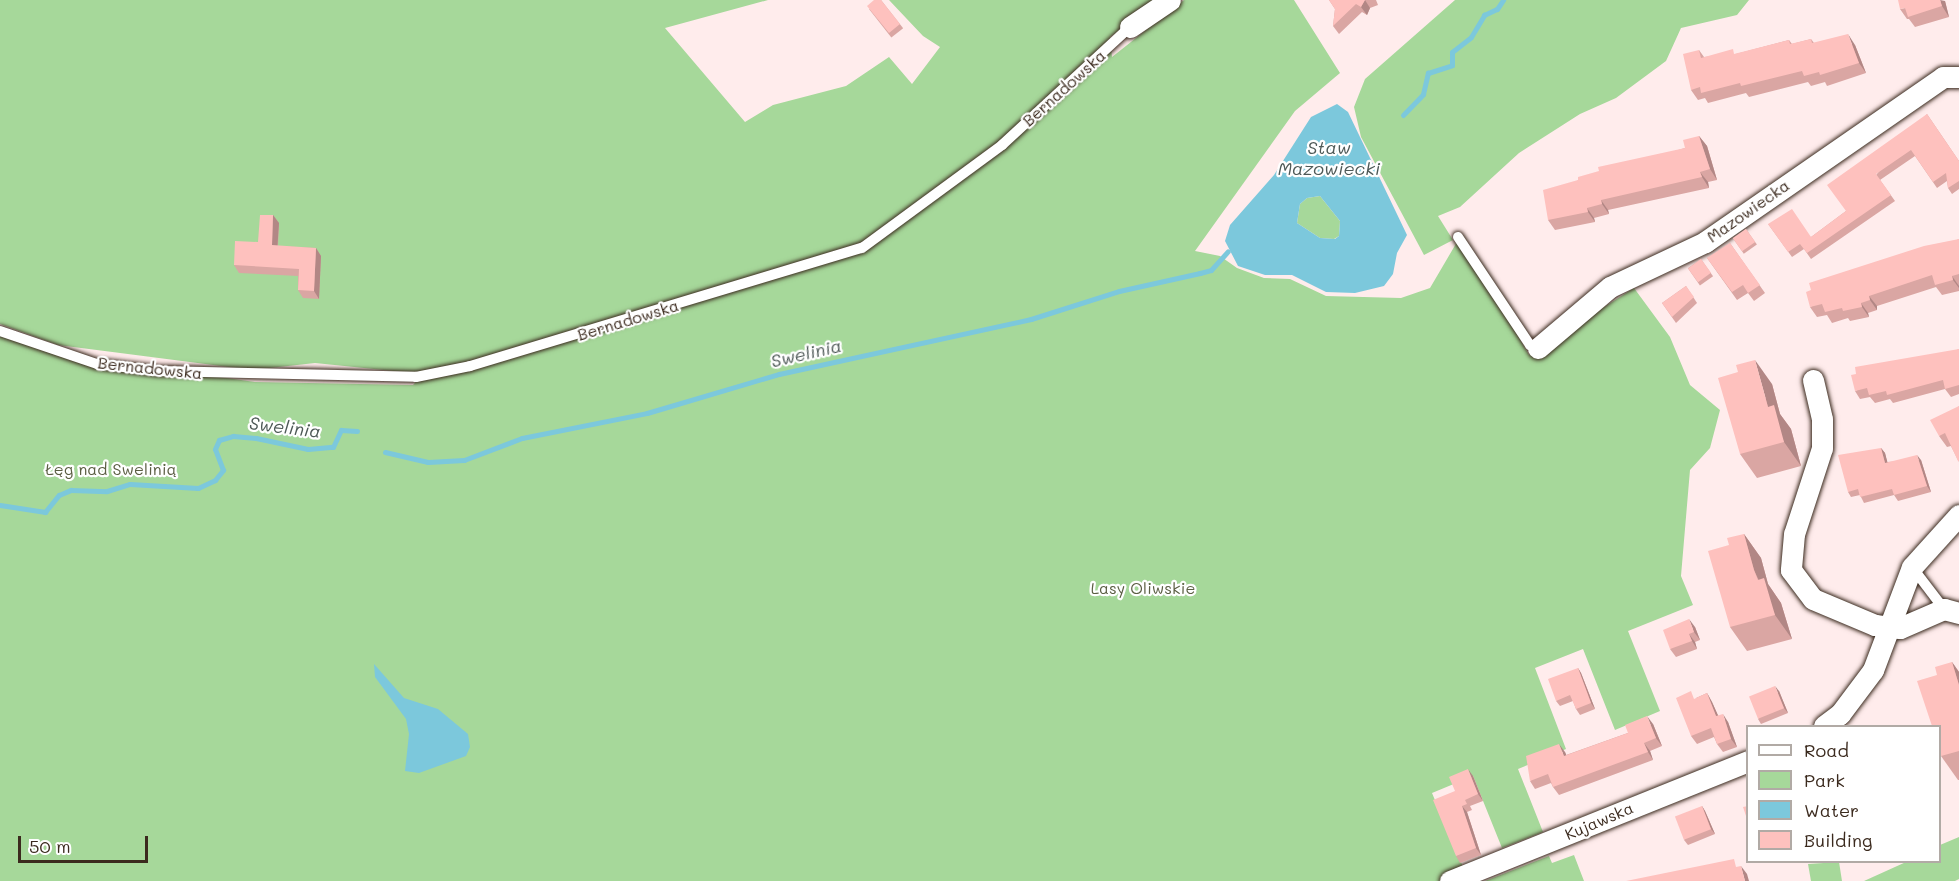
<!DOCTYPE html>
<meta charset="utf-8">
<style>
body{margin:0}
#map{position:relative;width:1959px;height:881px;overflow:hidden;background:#ffecec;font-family:Mali,sans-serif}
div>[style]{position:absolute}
.green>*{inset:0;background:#a6d89a}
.water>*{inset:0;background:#7cc8dc}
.stream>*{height:5px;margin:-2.5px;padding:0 2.5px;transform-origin:2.5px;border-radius:2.5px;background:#7cc8dc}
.roads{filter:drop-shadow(0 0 2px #3b2a1e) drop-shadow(0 0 2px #3b2a1e)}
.lane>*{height:10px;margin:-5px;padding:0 5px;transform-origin:5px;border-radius:5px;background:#fff}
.street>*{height:21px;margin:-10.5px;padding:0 10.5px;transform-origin:10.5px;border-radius:10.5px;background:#fff}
.wall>*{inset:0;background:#daa6a3;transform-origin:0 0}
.shaded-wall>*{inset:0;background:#b28785}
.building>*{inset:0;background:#fec1be;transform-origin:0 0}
span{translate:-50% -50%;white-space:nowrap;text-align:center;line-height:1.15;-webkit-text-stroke:4.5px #fff;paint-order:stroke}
.street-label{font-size:16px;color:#3b2a1e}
.park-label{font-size:16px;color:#5b5e43}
.water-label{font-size:18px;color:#4e5957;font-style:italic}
.legend{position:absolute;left:1746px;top:725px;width:195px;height:138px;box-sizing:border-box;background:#fff;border:2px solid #b1aaa5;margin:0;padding:8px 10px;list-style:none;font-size:18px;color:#3b2a1e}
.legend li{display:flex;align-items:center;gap:12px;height:30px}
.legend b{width:30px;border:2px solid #b1aaa5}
.scale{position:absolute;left:18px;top:836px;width:130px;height:27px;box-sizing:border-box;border:3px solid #3b2a1e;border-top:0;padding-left:8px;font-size:18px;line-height:21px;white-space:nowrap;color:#3b2a1e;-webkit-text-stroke:4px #fff;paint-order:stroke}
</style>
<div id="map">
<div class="green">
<i style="clip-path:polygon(0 0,768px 0,665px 28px,745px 122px,773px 105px,846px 86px,889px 57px,912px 84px,940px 47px,923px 36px,889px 0,1160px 0,1110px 37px,1112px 57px,1184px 0,1294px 0,1340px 73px,1295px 111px,1195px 251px,1220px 256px,1237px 268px,1264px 278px,1290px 279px,1326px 296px,1401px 298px,1430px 288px,1457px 242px,1487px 282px,1529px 355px,1634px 288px,1670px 337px,1690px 385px,1720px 410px,1710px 448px,1690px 470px,1681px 576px,1693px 605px,1628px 631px,1660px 711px,1615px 730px,1583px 649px,1535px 668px,1566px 749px,1518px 769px,1543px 832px,1502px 848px,1473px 776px,1432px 793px,1469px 881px,0 881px,0 334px,56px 354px,255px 382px,413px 385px,423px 374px,315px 363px,252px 370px,58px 345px,0 324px)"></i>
<i style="clip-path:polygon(1455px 0,1749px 0,1737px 15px,1681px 28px,1666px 61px,1616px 98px,1580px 114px,1519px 153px,1460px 207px,1438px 216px,1453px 240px,1424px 255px,1361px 137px,1354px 107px,1365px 79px)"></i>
<i style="clip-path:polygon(1320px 196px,1340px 221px,1339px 236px,1334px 239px,1320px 238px,1297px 223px,1300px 204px,1307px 198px)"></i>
<i style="clip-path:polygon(1959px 837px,1959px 879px,1955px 881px,1864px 881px,1906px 862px,1940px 862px,1940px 845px)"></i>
<i style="clip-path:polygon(1574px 855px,1584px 881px,1485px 881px,1549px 856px,1552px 863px)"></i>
<i style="clip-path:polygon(1839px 862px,1842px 881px,1811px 881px,1808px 864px)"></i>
</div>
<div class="water">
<i style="clip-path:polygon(evenodd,1337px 104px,1348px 112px,1407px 235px,1397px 253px,1393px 274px,1384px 286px,1355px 293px,1326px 292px,1292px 275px,1265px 275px,1238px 266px,1225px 241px,1230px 225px,1274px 175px,1311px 117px,1337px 104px,1320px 196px,1340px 221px,1339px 236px,1335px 239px,1320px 238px,1297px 223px,1300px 204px,1307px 198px,1320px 196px)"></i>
<i style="clip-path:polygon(374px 664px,404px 698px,438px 709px,468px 734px,470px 747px,466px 756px,419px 773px,405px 771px,409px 734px,406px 719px,375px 677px)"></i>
</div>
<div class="stream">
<i style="left:1403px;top:115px;width:29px;rotate:-46deg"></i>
<i style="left:1423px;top:94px;width:22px;rotate:-77deg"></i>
<i style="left:1428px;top:73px;width:25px;rotate:-18deg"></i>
<i style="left:1452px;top:65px;width:13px;rotate:-90deg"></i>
<i style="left:1452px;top:52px;width:24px;rotate:-38deg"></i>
<i style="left:1471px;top:37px;width:26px;rotate:-59deg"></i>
<i style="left:1484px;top:15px;width:14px;rotate:-25deg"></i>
<i style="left:1497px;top:9px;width:11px;rotate:-56deg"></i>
<i style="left:385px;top:452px;width:44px;rotate:13.1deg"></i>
<i style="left:428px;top:462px;width:36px;rotate:-3deg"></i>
<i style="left:464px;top:460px;width:62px;rotate:-20.8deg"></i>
<i style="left:522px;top:438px;width:127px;rotate:-11.3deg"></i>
<i style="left:647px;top:413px;width:138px;rotate:-16.5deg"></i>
<i style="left:779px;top:374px;width:258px;rotate:-12.3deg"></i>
<i style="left:1031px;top:319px;width:92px;rotate:-17.7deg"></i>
<i style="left:1119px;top:291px;width:83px;rotate:-12.5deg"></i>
<i style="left:1200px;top:273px;width:11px;rotate:-15deg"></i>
<i style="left:1211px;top:270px;width:25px;rotate:-48deg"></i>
<i style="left:0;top:505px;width:46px;rotate:8.8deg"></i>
<i style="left:45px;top:512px;width:22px;rotate:-51deg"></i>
<i style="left:59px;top:495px;width:13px;rotate:-23deg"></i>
<i style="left:71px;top:490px;width:36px;rotate:2deg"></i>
<i style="left:107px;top:491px;width:24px;rotate:-17deg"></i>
<i style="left:130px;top:484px;width:68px;rotate:3.4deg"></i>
<i style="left:198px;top:488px;width:19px;rotate:-25deg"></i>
<i style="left:215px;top:480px;width:13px;rotate:-51deg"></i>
<i style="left:223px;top:470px;width:22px;rotate:-111deg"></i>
<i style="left:215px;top:449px;width:10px;rotate:-66deg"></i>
<i style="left:219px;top:440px;width:15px;rotate:-16deg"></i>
<i style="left:233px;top:436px;width:23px;rotate:5deg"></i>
<i style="left:256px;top:438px;width:53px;rotate:11.9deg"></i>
<i style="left:308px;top:449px;width:25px;rotate:-5deg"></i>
<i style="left:333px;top:447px;width:19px;rotate:-65deg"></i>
<i style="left:341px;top:430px;width:16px;rotate:4deg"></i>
</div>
<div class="roads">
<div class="lane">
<i style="left:1458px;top:237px;width:130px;rotate:56.3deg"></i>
<i style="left:1530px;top:345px;width:9px;rotate:21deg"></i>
<i style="left:0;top:331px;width:102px;rotate:18.8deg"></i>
<i style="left:97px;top:364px;width:62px;rotate:6.4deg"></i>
<i style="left:159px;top:371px;width:257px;rotate:1.3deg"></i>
<i style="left:416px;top:377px;width:55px;rotate:-11.5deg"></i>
<i style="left:470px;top:366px;width:409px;rotate:-16.8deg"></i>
<i style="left:862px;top:248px;width:174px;rotate:-36.3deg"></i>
<i style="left:1002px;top:145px;width:174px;rotate:-42.7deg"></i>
<i style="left:1912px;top:567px;width:53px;rotate:52.7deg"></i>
</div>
<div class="street">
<i style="left:1130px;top:27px;width:48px;rotate:-34deg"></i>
<i style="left:1538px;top:348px;width:94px;rotate:-40.3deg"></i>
<i style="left:1610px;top:287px;width:105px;rotate:-25.3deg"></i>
<i style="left:1705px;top:242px;width:290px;rotate:-34.7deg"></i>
<i style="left:1943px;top:77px;width:16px"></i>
<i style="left:1813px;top:380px;width:40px;rotate:77deg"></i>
<i style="left:1822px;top:419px;width:29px;rotate:90deg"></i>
<i style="left:1822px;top:448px;width:90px;rotate:108deg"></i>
<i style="left:1794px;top:534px;width:36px;rotate:95deg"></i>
<i style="left:1791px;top:570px;width:36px;rotate:53deg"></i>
<i style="left:1813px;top:599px;width:67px;rotate:22.8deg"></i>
<i style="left:1875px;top:625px;width:25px;rotate:7deg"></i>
<i style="left:1900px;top:628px;width:48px;rotate:-23.4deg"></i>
<i style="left:1944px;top:609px;width:16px;rotate:15deg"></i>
<i style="left:1824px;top:726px;width:20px;rotate:-37deg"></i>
<i style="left:1840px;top:714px;width:55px;rotate:-53.1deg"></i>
<i style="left:1873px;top:670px;width:110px;rotate:-69.3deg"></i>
<i style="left:1912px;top:567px;width:70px;rotate:-47.9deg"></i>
<i style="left:1450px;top:881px;width:321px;rotate:-21.9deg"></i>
</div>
</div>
<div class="wall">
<i style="left:881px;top:0;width:36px;height:15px;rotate:52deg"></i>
<i style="clip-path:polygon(1329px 0,1376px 0,1378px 5px,1370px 8px,1367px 15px,1362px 12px,1339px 34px,1333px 26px,1335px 9px)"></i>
<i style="clip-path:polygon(1945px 1px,1949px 17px,1915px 27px,1909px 19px,1907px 19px,1900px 9px)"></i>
<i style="clip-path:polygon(1811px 39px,1814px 43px,1855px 45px,1866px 73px,1827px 86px,1825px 82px,1811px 86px,1808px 82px,1749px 97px,1746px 93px,1708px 103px,1705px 98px,1698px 100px,1691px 90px,1699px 50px,1704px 57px,1736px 54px,1789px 40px,1792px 44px)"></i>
<i style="clip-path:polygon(1927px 114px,1959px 161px,1959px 189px,1952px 194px,1948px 188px,1947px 181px,1937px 188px,1915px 156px,1880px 180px,1895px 201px,1811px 259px,1804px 249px,1792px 257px,1768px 224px,1811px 237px,1846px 211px)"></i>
<i style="clip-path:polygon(1699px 136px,1707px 146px,1717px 180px,1708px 182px,1709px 188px,1608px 210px,1609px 214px,1594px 218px,1595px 222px,1555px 230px,1548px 220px,1578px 180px,1685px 148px)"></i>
<i style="clip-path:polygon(273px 215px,279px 223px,278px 246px,316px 248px,321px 256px,319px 299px,303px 298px,298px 290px,298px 276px,239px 273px,234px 265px,258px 242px)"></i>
<i style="left:1746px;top:229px;width:19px;height:16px;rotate:55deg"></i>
<i style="clip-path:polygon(1959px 239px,1959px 291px,1942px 295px,1936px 287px,1877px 306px,1877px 310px,1868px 313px,1869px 317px,1850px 321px,1848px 318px,1832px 323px,1827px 315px,1817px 317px,1810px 307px)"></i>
<i style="clip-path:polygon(1730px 243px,1765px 293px,1754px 301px,1748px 293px,1737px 300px,1707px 258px)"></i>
<i style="left:1701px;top:259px;width:21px;height:16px;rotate:55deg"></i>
<i style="clip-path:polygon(1686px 286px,1697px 303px,1676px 323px,1662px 303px)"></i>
<i style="clip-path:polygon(1959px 349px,1959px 394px,1951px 397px,1945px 389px,1893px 403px,1890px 399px,1875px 403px,1870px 397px,1860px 399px,1855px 391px)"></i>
<i style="clip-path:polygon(1772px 384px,1780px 414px,1791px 429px,1801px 466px,1757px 478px,1740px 454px)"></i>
<i style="clip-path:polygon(1959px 406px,1959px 462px,1951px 446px,1947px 447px,1939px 436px)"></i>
<i style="clip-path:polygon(1881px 448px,1885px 453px,1887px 462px,1921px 460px,1931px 492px,1898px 501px,1894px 495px,1864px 503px,1860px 495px,1851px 497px,1848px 492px)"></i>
<i style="clip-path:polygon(1744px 534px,1761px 558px,1768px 584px,1781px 603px,1792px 639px,1747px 651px,1730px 627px,1729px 545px)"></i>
<i style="clip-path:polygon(1695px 627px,1700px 640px,1695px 642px,1697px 649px,1676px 657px,1670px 649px)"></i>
<i style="clip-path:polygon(1952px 662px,1959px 672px,1959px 780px,1958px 780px,1941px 756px,1937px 675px)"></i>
<i style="clip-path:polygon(1578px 668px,1581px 673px,1595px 709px,1580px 715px,1576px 709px,1573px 701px,1560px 706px,1556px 701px)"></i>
<i style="clip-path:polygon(1779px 691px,1788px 713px,1761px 724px,1758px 719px)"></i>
<i style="clip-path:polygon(1707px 693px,1712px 702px,1718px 716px,1728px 722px,1737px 747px,1723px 752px,1717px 744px,1714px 737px,1697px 744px,1691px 736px,1696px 698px)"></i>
<i style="clip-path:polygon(1653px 724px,1662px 746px,1650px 751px,1653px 760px,1559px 795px,1553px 787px,1551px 783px,1535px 789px,1530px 781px,1565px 752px,1566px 755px)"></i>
<i style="clip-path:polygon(1473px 776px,1483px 801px,1470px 806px,1472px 810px,1467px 812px,1481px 855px,1460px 863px,1456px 856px,1455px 791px)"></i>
<i style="clip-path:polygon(1702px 806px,1705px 811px,1715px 834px,1688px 845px,1684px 840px)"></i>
</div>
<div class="shaded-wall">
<i style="clip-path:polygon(1365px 0,1370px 8px,1367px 15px,1361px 7px)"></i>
<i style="clip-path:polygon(1940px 0,1945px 1px,1949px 17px,1942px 6px)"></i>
<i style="clip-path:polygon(1848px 34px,1855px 45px,1866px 73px,1859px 63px)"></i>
<i style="clip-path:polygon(1699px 136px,1707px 146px,1717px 180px,1710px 169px)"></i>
<i style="clip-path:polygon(1700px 172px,1708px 182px,1709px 188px,1702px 177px)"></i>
<i style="clip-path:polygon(1601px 200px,1608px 210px,1609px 214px,1602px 204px)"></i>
<i style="clip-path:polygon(1587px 208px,1594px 218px,1595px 222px,1588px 212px)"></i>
<i style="clip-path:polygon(273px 215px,279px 223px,277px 253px,272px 245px)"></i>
<i style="clip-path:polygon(316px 248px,321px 256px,319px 299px,314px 291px)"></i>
<i style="clip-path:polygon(1952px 276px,1959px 286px,1959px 288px,1953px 280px)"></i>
<i style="clip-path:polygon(1869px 296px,1877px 306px,1877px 310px,1870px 300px)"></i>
<i style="clip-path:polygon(1861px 303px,1868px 313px,1869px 317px,1862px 307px)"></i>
<i style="clip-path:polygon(1755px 360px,1772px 384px,1780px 414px,1791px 429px,1801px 466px,1784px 442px,1768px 407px)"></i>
<i style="clip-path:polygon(1881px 448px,1885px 453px,1889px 468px,1885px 463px)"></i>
<i style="clip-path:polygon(1917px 455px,1921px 460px,1931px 492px,1927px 486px)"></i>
<i style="clip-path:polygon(1744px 534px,1761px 558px,1768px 584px,1781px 603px,1792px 639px,1775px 615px,1754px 570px)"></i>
<i style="clip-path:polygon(1689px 619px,1695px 627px,1700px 640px,1694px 632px)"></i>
<i style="clip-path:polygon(1689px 634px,1695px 642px,1697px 649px,1692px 641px)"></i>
<i style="clip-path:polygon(1952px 662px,1959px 672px,1959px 685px)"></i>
<i style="clip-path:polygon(1578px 668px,1581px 673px,1595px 709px,1591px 703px)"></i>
<i style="clip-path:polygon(1775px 686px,1779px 691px,1788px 713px,1784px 708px)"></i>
<i style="clip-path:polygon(1707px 693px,1712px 702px,1722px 724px,1716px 716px)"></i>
<i style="clip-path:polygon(1723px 714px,1728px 722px,1737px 747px,1731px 739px)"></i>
<i style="clip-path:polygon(1647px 716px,1653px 724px,1662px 746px,1656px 738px)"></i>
<i style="clip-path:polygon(1644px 743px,1650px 751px,1653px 760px,1648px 752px)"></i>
<i style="clip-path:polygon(1559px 744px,1565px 752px,1570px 764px,1564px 756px)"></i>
<i style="clip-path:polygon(1468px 769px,1473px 776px,1483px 801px,1478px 794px)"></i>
<i style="clip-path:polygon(1462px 806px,1467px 812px,1481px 855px,1476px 848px)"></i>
<i style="clip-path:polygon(1702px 806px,1705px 811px,1715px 834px,1711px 829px)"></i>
<i style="clip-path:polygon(1741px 866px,1747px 874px,1749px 881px,1745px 881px)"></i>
</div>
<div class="building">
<i style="clip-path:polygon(874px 0,881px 0,900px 24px,889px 33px,867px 6px)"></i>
<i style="clip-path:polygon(1329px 0,1365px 0,1361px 7px,1356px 4px,1333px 26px,1335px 9px)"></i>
<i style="clip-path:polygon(1898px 0,1940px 0,1942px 6px,1908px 17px,1905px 8px,1900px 9px)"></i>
<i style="clip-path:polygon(1848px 34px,1859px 63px,1820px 75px,1819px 72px,1804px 76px,1802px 71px,1741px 86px,1740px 83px,1701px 93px,1700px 87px,1691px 90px,1683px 54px,1699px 50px,1701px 58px,1733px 49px,1734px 54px,1789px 40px,1790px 44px,1811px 39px,1812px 43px)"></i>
<i style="clip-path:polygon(1927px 114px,1959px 161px,1959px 181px,1948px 188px,1946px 173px,1933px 182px,1911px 150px,1876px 174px,1891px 195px,1807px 253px,1800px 244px,1788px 252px,1768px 224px,1792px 209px,1811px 237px,1846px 211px,1827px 185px)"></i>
<i style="clip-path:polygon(1699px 136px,1710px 169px,1700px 172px,1702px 177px,1601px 200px,1602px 204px,1587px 208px,1588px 212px,1548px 220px,1543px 190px,1578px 180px,1578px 177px,1599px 171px,1598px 167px,1685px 148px,1683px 140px)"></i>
<i style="clip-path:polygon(260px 215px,273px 215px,272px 245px,316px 248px,314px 291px,298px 290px,299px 269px,234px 265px,235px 241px,258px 242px)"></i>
<i style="left:1746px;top:229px;width:16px;height:16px;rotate:55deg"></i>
<i style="clip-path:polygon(1959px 239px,1959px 274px,1952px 276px,1953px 280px,1935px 285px,1932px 275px,1869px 296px,1870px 300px,1861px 303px,1862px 307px,1843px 311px,1842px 308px,1825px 312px,1822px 304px,1810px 307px,1806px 292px,1811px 290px,1809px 283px,1924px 246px)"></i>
<i style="clip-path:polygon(1730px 243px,1760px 285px,1748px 293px,1743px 285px,1732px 292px,1707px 258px)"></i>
<i style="left:1701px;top:259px;width:17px;height:16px;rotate:54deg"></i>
<i style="clip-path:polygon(1686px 286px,1694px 297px,1672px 317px,1662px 303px)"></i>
<i style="clip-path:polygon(1959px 349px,1959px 385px,1945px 389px,1943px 380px,1887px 395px,1886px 391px,1869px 395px,1867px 388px,1855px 391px,1851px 375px,1856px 374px,1855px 367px)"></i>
<i style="clip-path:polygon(1755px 360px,1768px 407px,1774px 405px,1784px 442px,1740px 454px,1718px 378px,1738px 372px,1736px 365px)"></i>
<i style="clip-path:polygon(1959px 406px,1959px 461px,1958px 461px,1945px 433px,1939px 436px,1930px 420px)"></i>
<i style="clip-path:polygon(1881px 448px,1885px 463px,1917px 455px,1927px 486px,1894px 495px,1892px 489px,1860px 497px,1858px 489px,1848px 492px,1838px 455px)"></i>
<i style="clip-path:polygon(1744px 534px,1754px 570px,1758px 580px,1764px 578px,1775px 615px,1730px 627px,1708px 551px,1729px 545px,1727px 538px)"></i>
<i style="clip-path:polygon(1689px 619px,1694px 632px,1689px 634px,1692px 641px,1670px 649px,1663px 630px)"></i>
<i style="clip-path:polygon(1952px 662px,1959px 685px,1959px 751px,1941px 756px,1940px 751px,1940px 726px,1932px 726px,1917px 681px,1937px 675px,1935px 667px)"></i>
<i style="clip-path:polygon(1578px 668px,1591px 703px,1576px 709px,1570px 695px,1556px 701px,1548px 679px)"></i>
<i style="left:1775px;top:686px;width:24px;height:28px;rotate:68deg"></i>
<i style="clip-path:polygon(1691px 691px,1694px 699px,1707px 693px,1716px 716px,1723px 714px,1731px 739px,1717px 744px,1711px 728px,1691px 736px,1676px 698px)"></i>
<i style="clip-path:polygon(1647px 716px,1656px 738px,1644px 743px,1648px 752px,1553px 787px,1548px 774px,1530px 781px,1526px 756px,1559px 744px,1564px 756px,1628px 733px,1625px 725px)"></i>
<i style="clip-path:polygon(1468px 769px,1478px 794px,1465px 800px,1467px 804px,1462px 806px,1476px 848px,1456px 856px,1433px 800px,1455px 791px,1449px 777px)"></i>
<i style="left:1702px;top:806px;width:25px;height:29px;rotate:69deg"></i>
<i style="clip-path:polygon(1748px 806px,1748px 822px,1743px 807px)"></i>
<i style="clip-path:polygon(1734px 859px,1736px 867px,1741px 866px,1745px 881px,1626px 881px)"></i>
</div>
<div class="street-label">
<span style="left:1064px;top:88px;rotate:-42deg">Bernadowska</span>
<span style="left:1748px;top:211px;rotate:-35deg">Mazowiecka</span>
<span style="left:628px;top:320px;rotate:-17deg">Bernadowska</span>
<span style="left:150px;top:368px;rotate:6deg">Bernadowska</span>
<span style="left:1599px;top:821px;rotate:-23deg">Kujawska</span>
</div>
<div class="park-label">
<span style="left:111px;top:469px">Łęg nad Swelinią</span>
<span style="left:1143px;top:588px">Lasy Oliwskie</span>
</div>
<div class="water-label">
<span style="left:1329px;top:158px">Staw<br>Mazowiecki</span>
<span style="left:806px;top:353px;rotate:-13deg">Swelinia</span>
<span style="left:285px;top:427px;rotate:7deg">Swelinia</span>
</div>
<ul class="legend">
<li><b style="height:8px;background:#fff"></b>Road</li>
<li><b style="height:16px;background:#a6d89a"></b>Park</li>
<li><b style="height:16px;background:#7cc8dc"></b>Water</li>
<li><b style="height:16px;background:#fec1be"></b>Building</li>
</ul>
<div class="scale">50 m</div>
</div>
